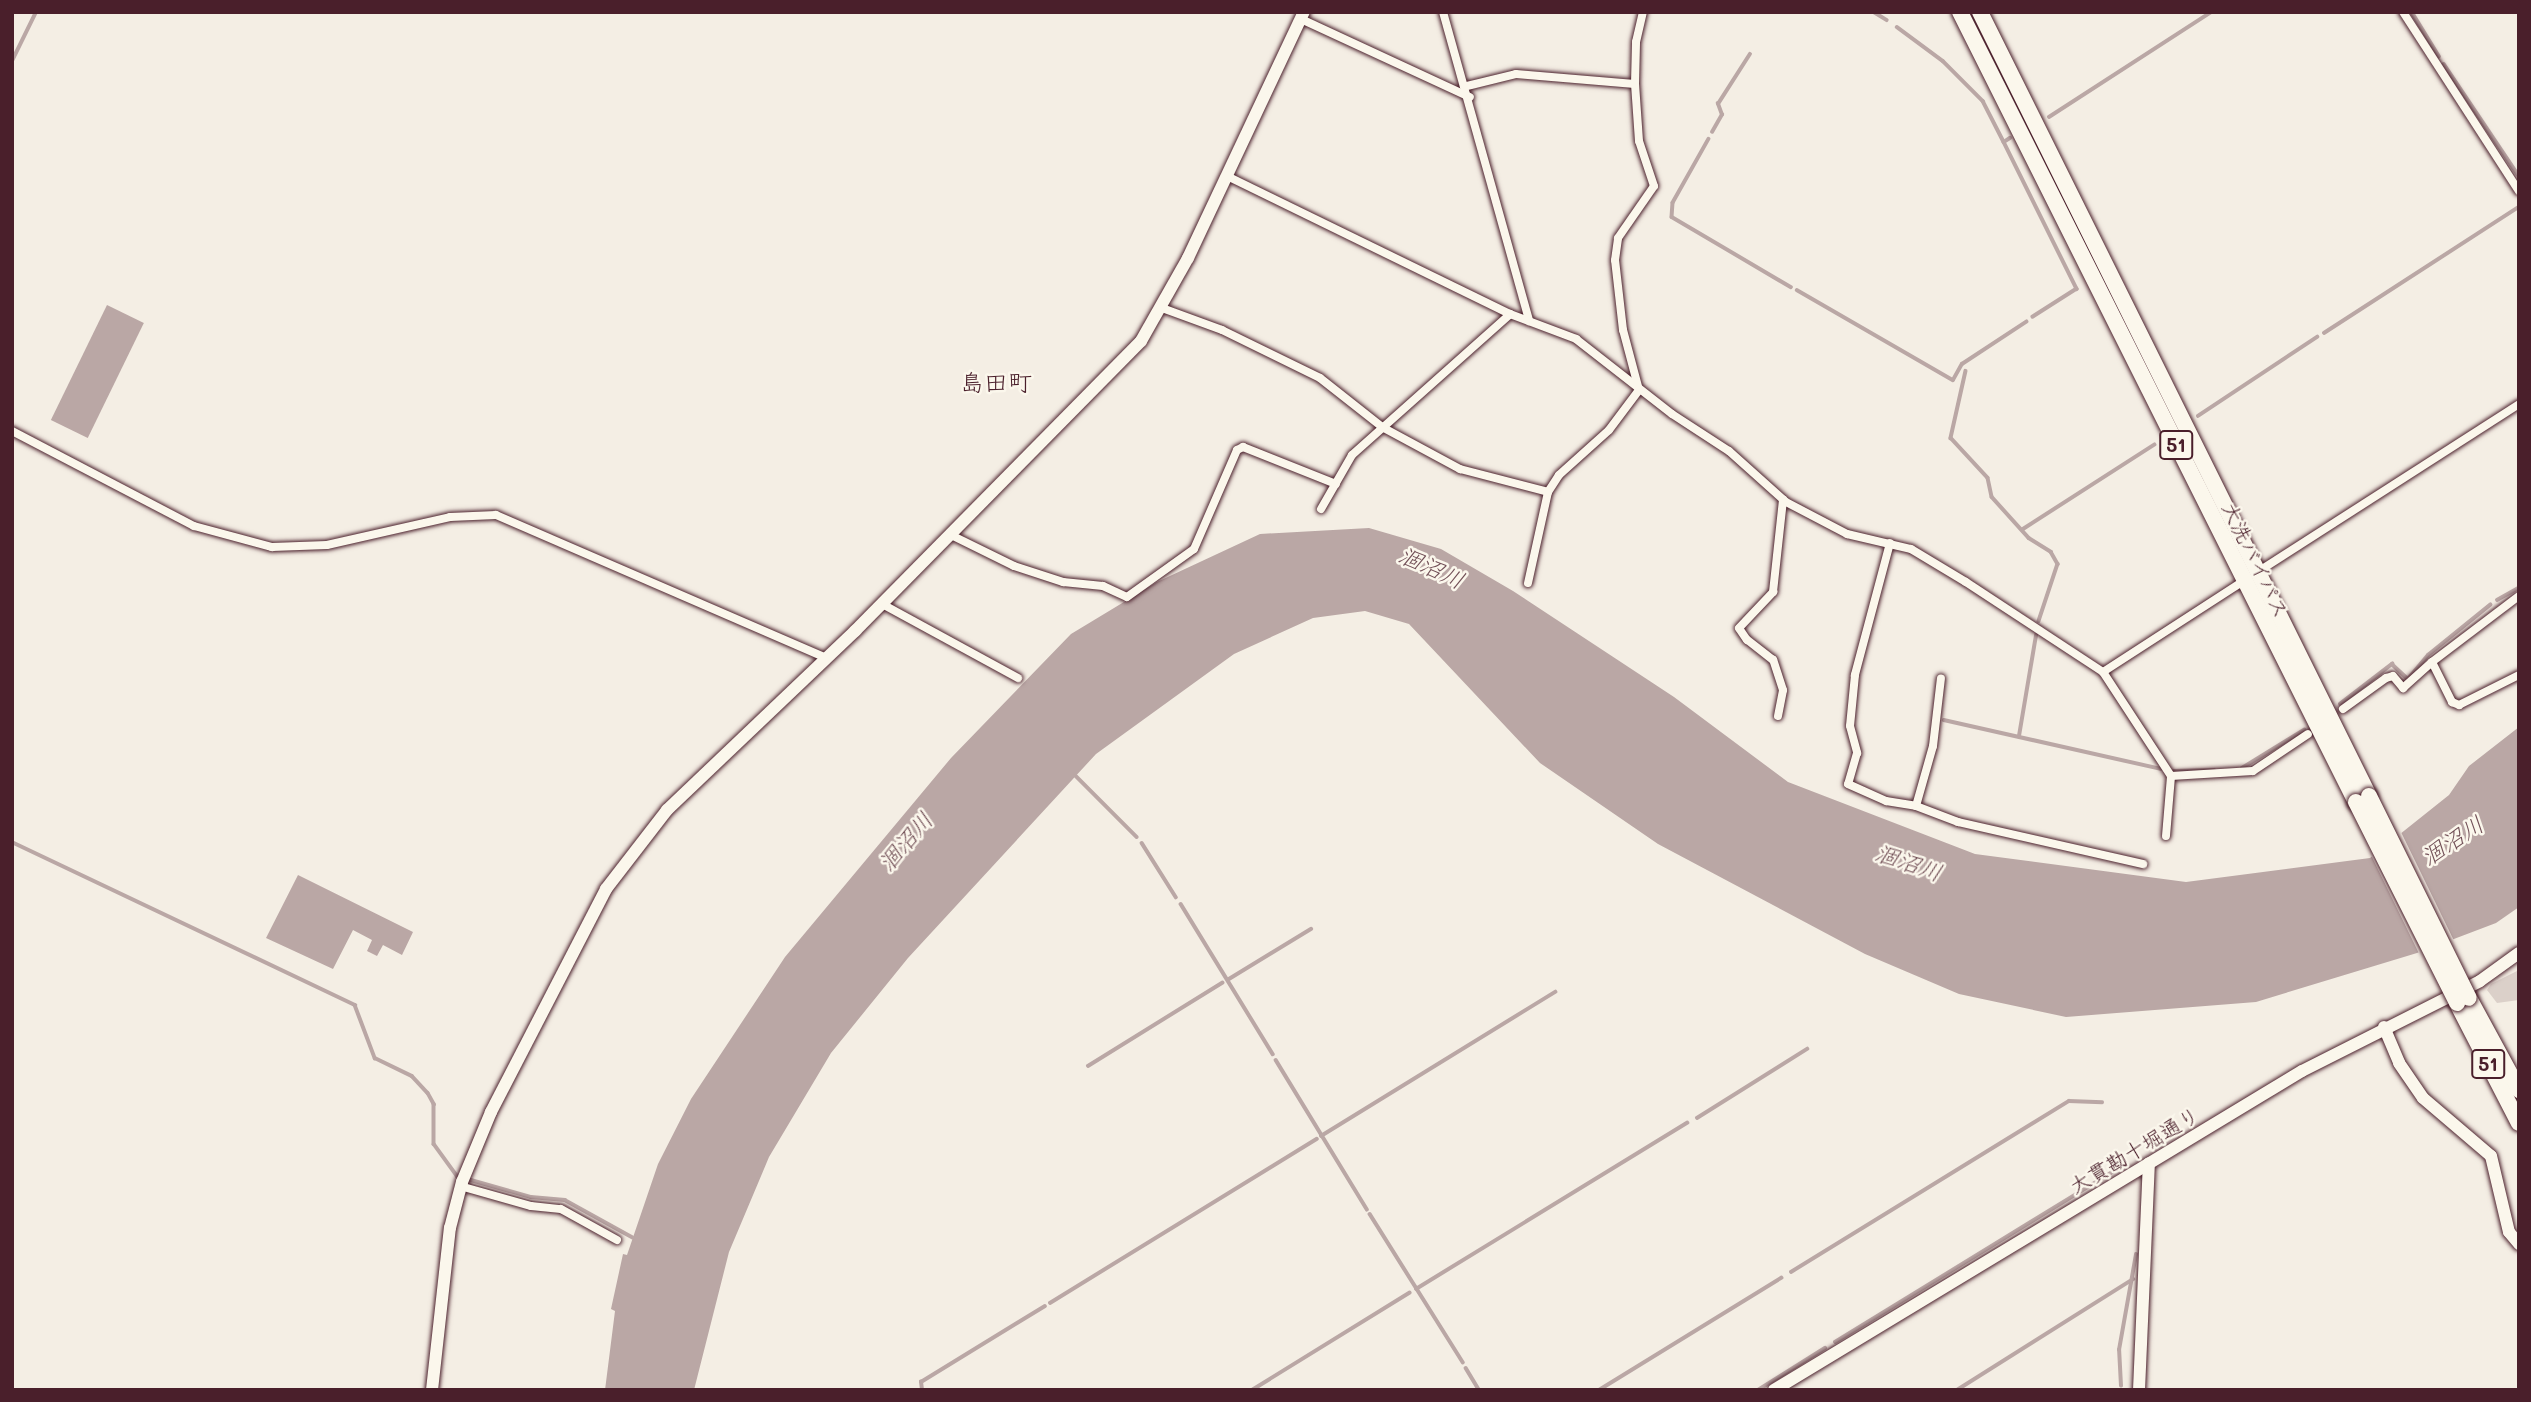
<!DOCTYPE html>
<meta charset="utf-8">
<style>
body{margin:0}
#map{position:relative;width:2531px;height:1402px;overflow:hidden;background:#f4eee4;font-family:Mali,"Klee One",sans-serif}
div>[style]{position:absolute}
.green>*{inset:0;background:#dbd0c9}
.water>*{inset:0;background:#baa7a5;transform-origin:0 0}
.pier>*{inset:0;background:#f4eee4;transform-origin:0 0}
.stream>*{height:3.5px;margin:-1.75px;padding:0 1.75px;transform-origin:1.75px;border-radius:1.75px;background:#baa7a5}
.roads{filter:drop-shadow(0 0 2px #4a1f2b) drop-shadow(0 0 2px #4a1f2b)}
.street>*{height:8px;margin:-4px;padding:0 4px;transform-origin:4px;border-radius:4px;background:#fbf7ec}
.secondary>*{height:12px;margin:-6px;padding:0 6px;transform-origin:6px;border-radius:6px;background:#fbf7ec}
.highway>*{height:16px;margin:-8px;padding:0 8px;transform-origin:8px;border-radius:8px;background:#fbf7ec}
.bridges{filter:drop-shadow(0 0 2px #4a1f2b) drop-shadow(0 0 2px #4a1f2b)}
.highway-bridge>*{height:16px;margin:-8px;padding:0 8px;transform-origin:8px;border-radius:8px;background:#fbf7ec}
span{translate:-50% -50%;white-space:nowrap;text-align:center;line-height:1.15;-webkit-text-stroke:5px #fbf7ec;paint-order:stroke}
.shield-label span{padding:2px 5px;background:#fbf7ec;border:2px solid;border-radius:5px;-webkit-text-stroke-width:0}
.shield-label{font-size:19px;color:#4a1f2b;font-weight:700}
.street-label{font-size:21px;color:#4a1f2b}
.water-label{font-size:23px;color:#714f56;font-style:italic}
.quarter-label{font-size:24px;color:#4a1f2b}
.frame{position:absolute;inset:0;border:14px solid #4a1f2b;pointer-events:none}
</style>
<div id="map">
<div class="green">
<i style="clip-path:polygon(2519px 970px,2519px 1000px,2497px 1003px,2487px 990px,2491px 984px)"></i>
</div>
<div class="water">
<i style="left:107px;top:305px;width:41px;height:128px;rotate:26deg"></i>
<i style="clip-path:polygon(1369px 528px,1441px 549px,1513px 591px,1674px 697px,1788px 782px,1975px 854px,2186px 882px,2370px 858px,2449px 795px,2469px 766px,2519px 727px,2519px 907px,2496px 923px,2417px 953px,2256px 1002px,2066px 1017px,1959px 994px,1865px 954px,1658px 844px,1540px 763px,1409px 624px,1365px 611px,1313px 618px,1234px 654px,1096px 754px,908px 958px,831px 1053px,769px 1157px,729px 1252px,694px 1390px,605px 1390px,615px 1311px,611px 1309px,623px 1254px,627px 1255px,658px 1164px,691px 1099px,785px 957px,951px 758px,1071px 634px,1157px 582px,1260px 534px)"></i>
<i style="clip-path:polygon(298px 875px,413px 932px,402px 955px,383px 945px,377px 956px,367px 951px,372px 940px,353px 930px,333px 969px,266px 938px)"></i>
</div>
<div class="pier">
<i style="left:2400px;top:830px;width:126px;height:37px;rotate:64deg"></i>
</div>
<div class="stream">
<i style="left:1874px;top:12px;width:15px;rotate:32deg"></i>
<i style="left:2412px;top:12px;width:52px;rotate:58.5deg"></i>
<i style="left:1897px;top:27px;width:57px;rotate:36.5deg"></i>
<i style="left:1943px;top:61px;width:57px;rotate:45deg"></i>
<i style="left:1983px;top:101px;width:46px;rotate:62.9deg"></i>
<i style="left:2004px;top:142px;width:7px;rotate:-34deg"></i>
<i style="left:12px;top:61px;width:55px;rotate:-63.9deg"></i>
<i style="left:2444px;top:64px;width:135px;rotate:56.2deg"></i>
<i style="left:2049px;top:117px;width:193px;rotate:-32.9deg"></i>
<i style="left:1712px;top:132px;width:20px;rotate:-60deg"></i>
<i style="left:1722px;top:115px;width:12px;rotate:-110deg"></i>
<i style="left:1718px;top:104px;width:59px;rotate:-57.4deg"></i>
<i style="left:1709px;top:139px;width:73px;rotate:119.4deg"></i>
<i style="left:1673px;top:203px;width:14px;rotate:94deg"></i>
<i style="left:1672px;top:217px;width:138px;rotate:30.5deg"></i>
<i style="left:2004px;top:142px;width:164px;rotate:63.6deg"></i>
<i style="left:2077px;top:289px;width:52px;rotate:147.5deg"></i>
<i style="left:1797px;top:290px;width:180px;rotate:30deg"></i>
<i style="left:1953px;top:380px;width:18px;rotate:-61deg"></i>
<i style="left:1962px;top:364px;width:77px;rotate:-33.3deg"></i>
<i style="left:2324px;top:333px;width:232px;rotate:-32.9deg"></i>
<i style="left:1966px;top:371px;width:69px;rotate:102.6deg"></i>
<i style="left:1951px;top:438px;width:54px;rotate:47.2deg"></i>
<i style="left:1988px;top:478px;width:19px;rotate:78deg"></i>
<i style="left:1992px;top:497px;width:55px;rotate:47.9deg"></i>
<i style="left:2029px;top:538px;width:26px;rotate:32deg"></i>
<i style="left:2051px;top:552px;width:14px;rotate:60deg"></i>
<i style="left:2058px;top:564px;width:60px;rotate:108.4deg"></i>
<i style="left:2198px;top:416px;width:143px;rotate:-33.6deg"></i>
<i style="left:2023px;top:529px;width:156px;rotate:-32.7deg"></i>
<i style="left:2497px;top:600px;width:25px;rotate:-29deg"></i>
<i style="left:2340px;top:704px;width:66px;rotate:-37.6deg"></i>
<i style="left:2392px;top:664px;width:22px;rotate:43deg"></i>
<i style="left:2408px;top:679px;width:31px;rotate:-50deg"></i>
<i style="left:2428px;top:655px;width:80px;rotate:-38.9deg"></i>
<i style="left:1944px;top:720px;width:222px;rotate:12.7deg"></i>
<i style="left:2019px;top:736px;width:102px;rotate:-80.4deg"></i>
<i style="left:2242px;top:768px;width:73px;rotate:-31.5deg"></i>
<i style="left:2174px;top:771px;width:40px;rotate:-1.4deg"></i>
<i style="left:1076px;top:776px;width:86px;rotate:45deg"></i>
<i style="left:12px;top:842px;width:380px;rotate:25.4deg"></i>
<i style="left:355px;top:1005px;width:57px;rotate:69.3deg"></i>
<i style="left:375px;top:1058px;width:41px;rotate:25.9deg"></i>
<i style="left:412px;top:1076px;width:23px;rotate:47deg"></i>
<i style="left:428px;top:1093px;width:13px;rotate:61deg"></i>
<i style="left:434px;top:1104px;width:40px;rotate:90deg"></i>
<i style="left:434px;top:1144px;width:39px;rotate:54deg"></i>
<i style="left:457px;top:1176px;width:77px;rotate:15.8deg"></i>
<i style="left:531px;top:1197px;width:34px;rotate:5deg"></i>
<i style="left:565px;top:1200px;width:77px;rotate:28.9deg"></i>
<i style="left:1142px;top:843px;width:64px;rotate:57.8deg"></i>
<i style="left:1181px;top:904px;width:176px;rotate:58.5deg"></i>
<i style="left:1229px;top:979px;width:96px;rotate:-31.4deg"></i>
<i style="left:1276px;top:1060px;width:175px;rotate:58.6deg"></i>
<i style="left:1088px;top:1066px;width:158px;rotate:-31.8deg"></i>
<i style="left:1697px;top:1118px;width:130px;rotate:-32.1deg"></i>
<i style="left:1321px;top:1136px;width:275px;rotate:-31.6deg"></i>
<i style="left:1370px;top:1214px;width:175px;rotate:57.9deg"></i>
<i style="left:1791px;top:1272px;width:326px;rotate:-31.6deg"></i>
<i style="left:2069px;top:1101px;width:33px;rotate:2deg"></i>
<i style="left:1416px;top:1289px;width:318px;rotate:-31.5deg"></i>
<i style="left:1050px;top:1303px;width:313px;rotate:-31.6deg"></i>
<i style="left:1835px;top:1342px;width:325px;rotate:-31.5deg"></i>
<i style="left:1466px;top:1368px;width:26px;rotate:59deg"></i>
<i style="left:2121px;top:1386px;width:36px;rotate:-93deg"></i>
<i style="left:2119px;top:1350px;width:97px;rotate:-79.9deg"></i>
<i style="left:922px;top:1390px;width:8px;rotate:-97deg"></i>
<i style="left:921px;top:1382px;width:145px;rotate:-31.5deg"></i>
<i style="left:1252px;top:1390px;width:185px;rotate:-31.7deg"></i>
<i style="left:1599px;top:1390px;width:214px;rotate:-31.6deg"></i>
<i style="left:1758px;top:1390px;width:79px;rotate:-32.1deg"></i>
<i style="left:1957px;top:1390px;width:208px;rotate:-32.2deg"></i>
</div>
<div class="roads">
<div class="street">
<i style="left:1443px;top:12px;width:321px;rotate:74.4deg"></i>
<i style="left:2403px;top:12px;width:213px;rotate:57.1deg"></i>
<i style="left:1301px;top:19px;width:186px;rotate:24.8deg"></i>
<i style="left:1467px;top:86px;width:50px;rotate:-13.8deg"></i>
<i style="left:1516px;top:74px;width:119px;rotate:4.8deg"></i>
<i style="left:1227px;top:176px;width:315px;rotate:26deg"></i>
<i style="left:1510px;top:314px;width:71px;rotate:20.7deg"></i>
<i style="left:1576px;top:339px;width:122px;rotate:38deg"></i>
<i style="left:1672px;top:414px;width:68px;rotate:33deg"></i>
<i style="left:1729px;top:451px;width:76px;rotate:41.8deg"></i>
<i style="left:1786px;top:502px;width:69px;rotate:27.7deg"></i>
<i style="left:1847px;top:534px;width:66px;rotate:13.2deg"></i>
<i style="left:1911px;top:549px;width:64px;rotate:31deg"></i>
<i style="left:1966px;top:582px;width:164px;rotate:33.3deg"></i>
<i style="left:2103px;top:672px;width:124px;rotate:56.8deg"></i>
<i style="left:1162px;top:308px;width:64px;rotate:20.1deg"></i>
<i style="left:1222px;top:330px;width:109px;rotate:26.1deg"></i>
<i style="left:1320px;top:378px;width:79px;rotate:38.3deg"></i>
<i style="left:1382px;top:427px;width:89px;rotate:28.3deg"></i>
<i style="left:1460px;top:469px;width:91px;rotate:14.6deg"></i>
<i style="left:12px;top:431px;width:205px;rotate:27.6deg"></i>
<i style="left:194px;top:526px;width:81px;rotate:15.1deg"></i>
<i style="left:272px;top:547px;width:55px;rotate:-2.1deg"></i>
<i style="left:327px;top:545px;width:126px;rotate:-12.8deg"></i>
<i style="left:450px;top:517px;width:46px;rotate:-2.5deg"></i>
<i style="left:496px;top:515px;width:361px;rotate:23.4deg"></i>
<i style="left:1321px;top:509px;width:62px;rotate:-60.1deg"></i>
<i style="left:1352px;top:455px;width:212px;rotate:-41.7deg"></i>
<i style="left:951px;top:535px;width:70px;rotate:26.2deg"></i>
<i style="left:1014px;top:566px;width:52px;rotate:18.1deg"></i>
<i style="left:1063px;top:582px;width:40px;rotate:5.7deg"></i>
<i style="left:1103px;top:586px;width:26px;rotate:25deg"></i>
<i style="left:1127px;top:597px;width:82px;rotate:-35.6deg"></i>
<i style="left:1194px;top:549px;width:108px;rotate:-66.5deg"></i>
<i style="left:1237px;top:450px;width:7px;rotate:-27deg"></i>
<i style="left:1243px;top:447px;width:100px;rotate:21.7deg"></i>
<i style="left:1890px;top:543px;width:137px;rotate:104.9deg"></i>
<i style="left:1855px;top:675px;width:51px;rotate:95.6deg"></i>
<i style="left:1850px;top:726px;width:28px;rotate:75deg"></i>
<i style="left:1857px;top:753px;width:32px;rotate:106deg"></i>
<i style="left:1848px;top:784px;width:42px;rotate:24.1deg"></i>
<i style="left:1886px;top:801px;width:30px;rotate:9deg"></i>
<i style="left:1916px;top:806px;width:45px;rotate:20.9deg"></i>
<i style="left:1958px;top:822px;width:190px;rotate:12.8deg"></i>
<i style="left:2256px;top:573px;width:313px;rotate:-32.7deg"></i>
<i style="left:1528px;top:583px;width:93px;rotate:-77.6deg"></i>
<i style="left:1548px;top:492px;width:20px;rotate:-57deg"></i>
<i style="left:1559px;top:475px;width:67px;rotate:-42deg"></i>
<i style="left:1609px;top:430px;width:50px;rotate:-53.1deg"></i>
<i style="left:1639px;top:390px;width:62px;rotate:-104.9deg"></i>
<i style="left:1623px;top:330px;width:70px;rotate:-96.5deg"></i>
<i style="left:1615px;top:260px;width:22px;rotate:-82deg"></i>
<i style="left:1618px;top:238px;width:63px;rotate:-55.3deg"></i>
<i style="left:1654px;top:186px;width:47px;rotate:-108.4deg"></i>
<i style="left:1639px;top:141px;width:57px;rotate:-94deg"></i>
<i style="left:1635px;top:84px;width:42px;rotate:-88.6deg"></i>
<i style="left:1636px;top:42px;width:31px;rotate:-77deg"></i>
<i style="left:882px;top:604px;width:155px;rotate:28.6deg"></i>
<i style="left:2432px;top:662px;width:109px;rotate:-37.2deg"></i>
<i style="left:2103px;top:672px;width:169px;rotate:-32.9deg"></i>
<i style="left:2343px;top:709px;width:53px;rotate:-35.8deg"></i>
<i style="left:2386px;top:678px;width:7px;rotate:-16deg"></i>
<i style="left:2393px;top:676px;width:16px;rotate:50deg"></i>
<i style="left:2403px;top:688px;width:39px;rotate:-42deg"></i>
<i style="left:2432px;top:662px;width:45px;rotate:63.4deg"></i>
<i style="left:2452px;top:702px;width:8px;rotate:23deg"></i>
<i style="left:2459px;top:705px;width:67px;rotate:-26.6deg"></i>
<i style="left:1778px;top:716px;width:26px;rotate:-79deg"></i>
<i style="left:1783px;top:690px;width:32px;rotate:-108deg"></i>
<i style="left:1773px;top:660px;width:33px;rotate:-142deg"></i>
<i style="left:1747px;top:640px;width:14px;rotate:-124deg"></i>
<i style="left:1739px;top:628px;width:50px;rotate:-46.6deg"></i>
<i style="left:1773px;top:592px;width:93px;rotate:-83.8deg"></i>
<i style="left:1916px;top:806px;width:62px;rotate:-74.2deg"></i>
<i style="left:1933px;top:746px;width:68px;rotate:-83.3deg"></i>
<i style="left:2166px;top:836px;width:60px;rotate:-85.2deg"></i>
<i style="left:2171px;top:776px;width:82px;rotate:-3.5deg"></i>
<i style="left:2253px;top:771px;width:66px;rotate:-33.9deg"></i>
<i style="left:460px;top:1186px;width:74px;rotate:15.7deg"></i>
<i style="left:531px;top:1206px;width:30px;rotate:6deg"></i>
<i style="left:561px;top:1209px;width:64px;rotate:29deg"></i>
</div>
<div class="secondary">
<i style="left:2384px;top:1027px;width:39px;rotate:67deg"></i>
<i style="left:2399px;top:1063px;width:42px;rotate:55.6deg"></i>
<i style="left:2423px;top:1098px;width:89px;rotate:40.5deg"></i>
<i style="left:2491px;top:1156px;width:78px;rotate:76.7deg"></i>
<i style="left:2509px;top:1232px;width:16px;rotate:50deg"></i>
<i style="left:432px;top:1390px;width:163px;rotate:-83.7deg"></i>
<i style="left:450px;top:1228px;width:48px;rotate:-75.4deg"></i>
<i style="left:462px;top:1182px;width:76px;rotate:-67.5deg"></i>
<i style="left:491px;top:1112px;width:251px;rotate:-62.7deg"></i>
<i style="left:606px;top:889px;width:100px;rotate:-52.3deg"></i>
<i style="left:667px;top:810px;width:260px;rotate:-43.6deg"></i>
<i style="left:855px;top:631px;width:407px;rotate:-45.4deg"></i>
<i style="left:1141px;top:341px;width:95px;rotate:-60.5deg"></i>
<i style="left:1188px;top:258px;width:272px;rotate:-64.8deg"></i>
<i style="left:1774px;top:1390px;width:617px;rotate:-31.14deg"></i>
<i style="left:2302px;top:1071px;width:199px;rotate:-26.8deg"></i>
<i style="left:2480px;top:981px;width:48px;rotate:-35.7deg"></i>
<i style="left:2139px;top:1390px;width:227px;rotate:-87.5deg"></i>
</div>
<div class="highway">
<i style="left:1960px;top:12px;width:884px;rotate:63.38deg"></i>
<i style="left:1980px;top:12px;width:875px;rotate:63.61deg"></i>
<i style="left:2469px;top:998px;width:105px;rotate:61.5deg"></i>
<i style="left:2457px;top:1003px;width:135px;rotate:62.7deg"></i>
</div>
</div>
<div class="bridges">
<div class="highway-bridge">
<i style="left:2369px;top:796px;width:225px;rotate:63.7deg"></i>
<i style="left:2356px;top:802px;width:225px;rotate:63.3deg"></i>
</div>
</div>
<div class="shield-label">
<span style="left:2176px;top:445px">51</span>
<span style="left:2488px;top:1064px">51</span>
</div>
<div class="street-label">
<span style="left:2256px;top:560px;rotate:64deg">大洗バイパス</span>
<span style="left:2134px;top:1150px;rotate:-31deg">大貫勘十堀通り</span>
</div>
<div class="water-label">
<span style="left:1432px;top:567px;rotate:25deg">涸沼川</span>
<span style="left:2452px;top:840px;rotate:-33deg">涸沼川</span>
<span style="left:905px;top:841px;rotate:-49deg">涸沼川</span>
<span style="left:1909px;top:862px;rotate:19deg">涸沼川</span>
</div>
<div class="quarter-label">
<span style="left:996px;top:382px">島田町</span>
</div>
<div class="frame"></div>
</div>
